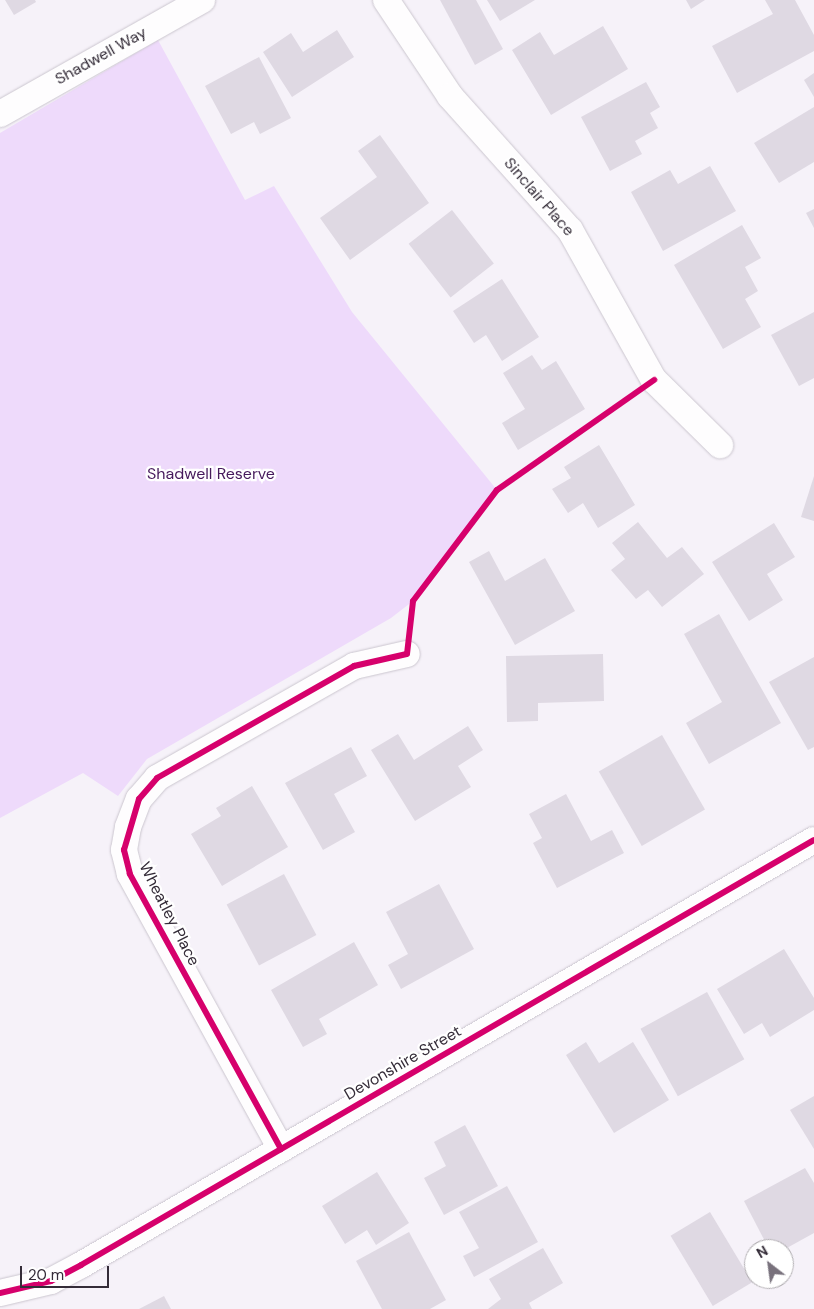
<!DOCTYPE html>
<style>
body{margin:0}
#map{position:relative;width:814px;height:1309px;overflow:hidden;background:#f6f2f9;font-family:"DM Sans",sans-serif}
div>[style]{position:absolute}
.green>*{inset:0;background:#eedafb}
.building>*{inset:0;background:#dfd9e3;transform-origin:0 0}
.roads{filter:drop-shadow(0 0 1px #cbc6cf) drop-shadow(0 0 1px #cbc6cf)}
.minor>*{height:26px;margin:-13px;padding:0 13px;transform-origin:13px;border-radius:13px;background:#fefdfe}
.cycleway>*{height:6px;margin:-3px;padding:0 3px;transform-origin:3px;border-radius:3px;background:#d6006c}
span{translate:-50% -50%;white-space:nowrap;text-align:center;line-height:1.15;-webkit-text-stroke:4.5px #fff;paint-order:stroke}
.street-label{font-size:16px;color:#342c38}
.park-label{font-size:16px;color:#461a5c}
.north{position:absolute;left:744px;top:1239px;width:50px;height:50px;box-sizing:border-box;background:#fff;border:1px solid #aeabaf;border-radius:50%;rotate:330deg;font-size:14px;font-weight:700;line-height:20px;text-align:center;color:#342c38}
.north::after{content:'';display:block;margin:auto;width:18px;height:22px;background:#78717c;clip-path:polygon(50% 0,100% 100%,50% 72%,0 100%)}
.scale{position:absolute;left:20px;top:1266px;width:89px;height:22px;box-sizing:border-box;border:2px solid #342c38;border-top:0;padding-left:6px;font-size:15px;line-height:18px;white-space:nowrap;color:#342c38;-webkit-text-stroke:4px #fff;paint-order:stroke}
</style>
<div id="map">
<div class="green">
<i style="clip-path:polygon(158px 40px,245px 200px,274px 186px,352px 312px,497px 490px,413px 601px,391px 618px,147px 759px,118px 796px,83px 773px,0 818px,0 133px)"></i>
</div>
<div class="building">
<i style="clip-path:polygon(5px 0,35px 0,36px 2px,14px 15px)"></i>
<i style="clip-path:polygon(440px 0,476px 0,503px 49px,475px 65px)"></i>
<i style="clip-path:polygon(487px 0,535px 0,500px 21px)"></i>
<i style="clip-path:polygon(686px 0,705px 0,691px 9px)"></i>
<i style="clip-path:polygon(765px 0,795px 0,814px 35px,814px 51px,737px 93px,712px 46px,773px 14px)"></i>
<i style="clip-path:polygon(603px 26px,628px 69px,551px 115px,512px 50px,540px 32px,554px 55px)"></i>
<i style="clip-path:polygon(337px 30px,354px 57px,292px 97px,263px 52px,291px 33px,303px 52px)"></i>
<i style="clip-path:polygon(259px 57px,291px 118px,260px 134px,254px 122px,231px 134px,205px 86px)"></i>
<i style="clip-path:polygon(814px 73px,814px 97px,804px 80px)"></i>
<i style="clip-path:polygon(646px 82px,660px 107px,650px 113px,658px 128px,635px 141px,642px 154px,610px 171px,581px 117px)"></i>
<i style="clip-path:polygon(814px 107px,814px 162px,779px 183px,754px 143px)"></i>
<i style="clip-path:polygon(380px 135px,429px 203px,350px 260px,320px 218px,377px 177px,358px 151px)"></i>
<i style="clip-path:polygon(710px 166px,736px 211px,663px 251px,631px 192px,670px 170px,678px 184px)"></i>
<i style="clip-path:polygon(814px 209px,814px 228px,806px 213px)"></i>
<i style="left:452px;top:210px;width:68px;height:55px;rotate:52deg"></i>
<i style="clip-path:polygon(742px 225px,761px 258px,745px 267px,758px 291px,745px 299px,761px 327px,723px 349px,674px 265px)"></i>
<i style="clip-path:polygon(502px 279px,539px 337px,502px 361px,486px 335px,474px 343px,453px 311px)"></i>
<i style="clip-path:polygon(814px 312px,814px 378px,799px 386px,771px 335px)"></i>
<i style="clip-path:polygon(532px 355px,542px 370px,556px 361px,585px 409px,518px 450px,502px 423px,525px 409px,503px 373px)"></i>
<i style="clip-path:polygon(599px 445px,635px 505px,598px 528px,583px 503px,568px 513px,552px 489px,571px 478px,564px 467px)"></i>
<i style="clip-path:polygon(814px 476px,814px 521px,801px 517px)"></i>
<i style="clip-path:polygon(638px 522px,667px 558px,682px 547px,704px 574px,662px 607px,648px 590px,636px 599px,611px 570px,625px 559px,612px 543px)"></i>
<i style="clip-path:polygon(774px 523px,795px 557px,767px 574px,783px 600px,749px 621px,712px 562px)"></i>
<i style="clip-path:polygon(489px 551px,505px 581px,545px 558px,575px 611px,515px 645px,469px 562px)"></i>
<i style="clip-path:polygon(719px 614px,781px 723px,709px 764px,686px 723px,722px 702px,684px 634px)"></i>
<i style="clip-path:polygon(603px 654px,604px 701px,538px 703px,538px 721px,507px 722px,506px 656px)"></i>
<i style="clip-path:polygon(814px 657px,814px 747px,808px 750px,769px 682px)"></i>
<i style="clip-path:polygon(468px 726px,483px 750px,458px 766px,471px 787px,415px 821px,371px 750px,398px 734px,414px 760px)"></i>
<i style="left:662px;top:735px;width:86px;height:73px;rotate:60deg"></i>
<i style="clip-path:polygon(351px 747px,367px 776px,334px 794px,355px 832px,323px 850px,285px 783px)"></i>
<i style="clip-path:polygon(252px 786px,288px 847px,222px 886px,191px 834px,221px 816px,216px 808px)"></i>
<i style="clip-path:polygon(566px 794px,591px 841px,612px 830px,624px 853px,557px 888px,533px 843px,542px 838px,529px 814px)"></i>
<i style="left:284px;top:874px;width:69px;height:65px;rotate:62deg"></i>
<i style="clip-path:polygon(439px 884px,474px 949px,401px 989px,388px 965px,408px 954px,386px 912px)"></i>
<i style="clip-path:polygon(354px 942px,378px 985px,319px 1019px,327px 1034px,303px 1047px,271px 990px)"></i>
<i style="clip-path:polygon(784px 949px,814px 998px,814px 1010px,770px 1037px,762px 1023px,744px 1034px,717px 989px)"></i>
<i style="left:707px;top:992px;width:77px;height:76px;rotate:61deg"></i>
<i style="clip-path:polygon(586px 1042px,599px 1063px,633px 1042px,669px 1100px,614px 1133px,566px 1055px)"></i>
<i style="clip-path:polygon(814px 1096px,814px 1149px,790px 1110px)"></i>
<i style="clip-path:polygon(465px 1125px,498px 1186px,444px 1215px,424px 1178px,446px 1166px,434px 1142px)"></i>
<i style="clip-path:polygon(805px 1168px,814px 1183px,814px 1233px,785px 1249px,769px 1249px,744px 1201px)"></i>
<i style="clip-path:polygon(377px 1172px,409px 1223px,376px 1245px,367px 1230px,345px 1244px,322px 1206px)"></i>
<i style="clip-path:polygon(507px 1186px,538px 1242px,474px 1277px,463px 1256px,479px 1248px,459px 1212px)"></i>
<i style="left:710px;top:1212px;width:82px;height:46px;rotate:59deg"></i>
<i style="clip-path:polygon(409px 1232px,446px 1300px,430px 1309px,382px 1309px,356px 1261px)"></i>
<i style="clip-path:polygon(543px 1248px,563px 1283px,529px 1303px,532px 1309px,488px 1309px,501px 1299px,489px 1279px)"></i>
<i style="clip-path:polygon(164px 1296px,171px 1309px,139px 1309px)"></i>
</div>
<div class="roads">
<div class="minor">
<i style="left:386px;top:0;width:115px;rotate:56.3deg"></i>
<i style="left:450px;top:96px;width:180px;rotate:48.2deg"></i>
<i style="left:570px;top:230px;width:172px;rotate:60.8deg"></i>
<i style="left:654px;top:380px;width:93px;rotate:44.6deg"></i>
<i style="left:0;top:114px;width:232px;rotate:-29.4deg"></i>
<i style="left:281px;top:1149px;width:314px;rotate:-118.8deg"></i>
<i style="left:130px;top:874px;width:25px;rotate:-104deg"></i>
<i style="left:124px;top:850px;width:23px;rotate:-80deg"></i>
<i style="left:128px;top:827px;width:30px;rotate:-69deg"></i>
<i style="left:139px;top:799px;width:28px;rotate:-49deg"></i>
<i style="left:157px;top:778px;width:227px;rotate:-29.6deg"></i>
<i style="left:354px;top:666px;width:54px;rotate:-12.8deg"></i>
<i style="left:0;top:1293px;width:52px;rotate:-13.2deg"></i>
<i style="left:51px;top:1281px;width:34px;rotate:-28deg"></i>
<i style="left:81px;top:1265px;width:847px;rotate:-30.11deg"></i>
</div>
</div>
<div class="cycleway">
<i style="left:281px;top:1149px;width:314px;rotate:-118.8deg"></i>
<i style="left:130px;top:874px;width:25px;rotate:-104deg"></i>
<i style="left:124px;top:850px;width:53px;rotate:-73.6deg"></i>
<i style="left:139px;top:799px;width:28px;rotate:-49deg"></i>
<i style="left:157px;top:778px;width:227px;rotate:-29.6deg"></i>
<i style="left:354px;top:666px;width:54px;rotate:-12.8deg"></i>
<i style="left:407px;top:654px;width:53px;rotate:-83.5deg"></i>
<i style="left:413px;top:601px;width:139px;rotate:-52.9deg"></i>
<i style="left:497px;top:490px;width:192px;rotate:-35deg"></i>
<i style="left:0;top:1293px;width:52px;rotate:-13.2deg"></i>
<i style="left:51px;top:1281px;width:34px;rotate:-28deg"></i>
<i style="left:81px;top:1265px;width:847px;rotate:-30.11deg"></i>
</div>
<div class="street-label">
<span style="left:101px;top:56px;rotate:-29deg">Shadwell Way</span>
<span style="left:539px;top:197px;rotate:49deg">Sinclair Place</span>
<span style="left:169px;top:914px;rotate:63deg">Wheatley Place</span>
<span style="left:403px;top:1063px;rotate:-30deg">Devonshire Street</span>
</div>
<div class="park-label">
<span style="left:211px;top:474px">Shadwell Reserve</span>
</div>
<div class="north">N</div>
<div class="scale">20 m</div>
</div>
